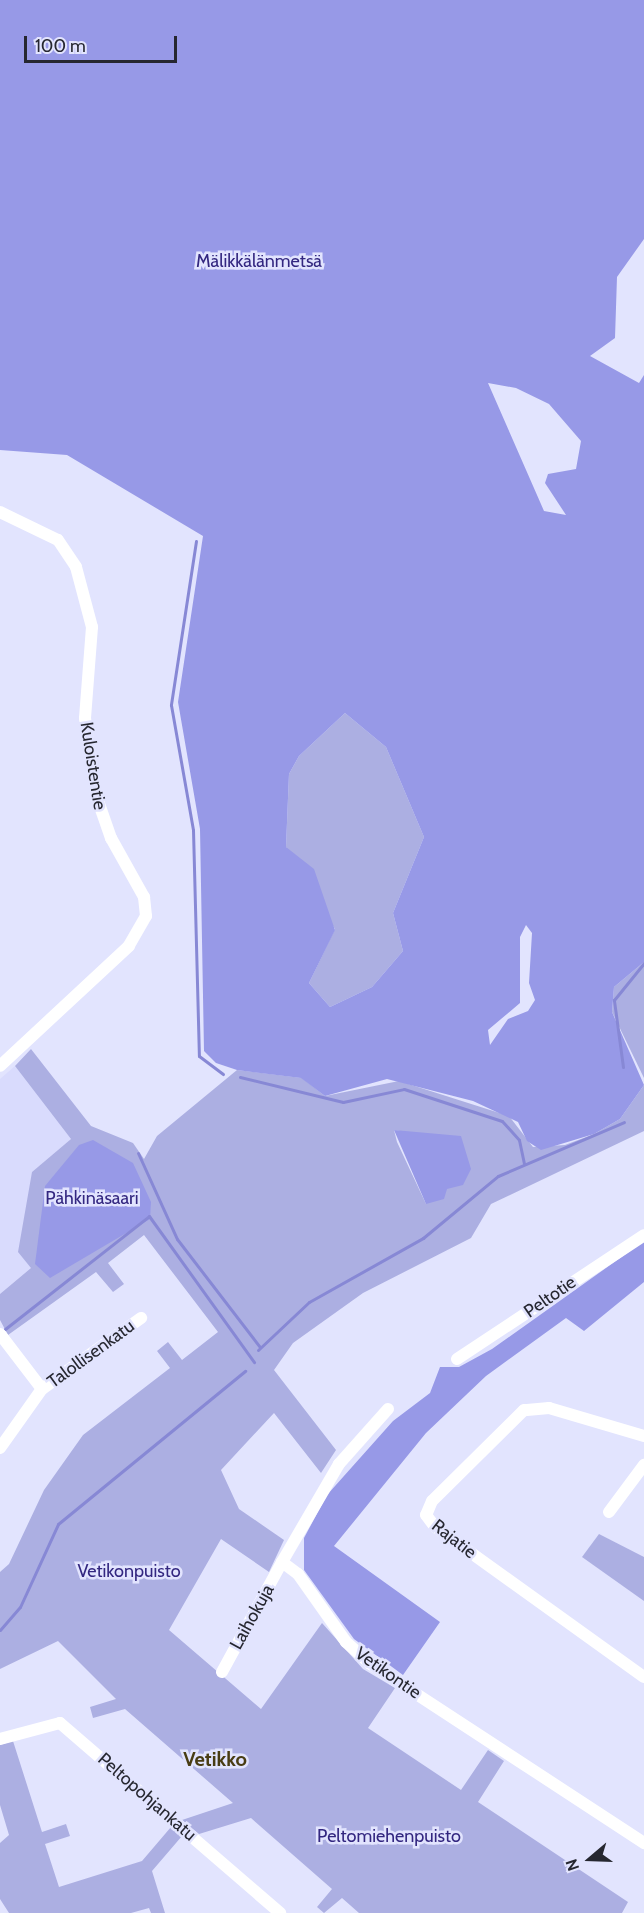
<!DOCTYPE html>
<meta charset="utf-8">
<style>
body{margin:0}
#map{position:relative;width:644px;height:1913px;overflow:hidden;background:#e2e4fe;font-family:Cabin,sans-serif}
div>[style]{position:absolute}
.built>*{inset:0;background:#d9dbfd}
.green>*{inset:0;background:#acafe2}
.forest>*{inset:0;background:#9799e7}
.stream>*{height:3px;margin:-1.5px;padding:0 1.5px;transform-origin:1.5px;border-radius:1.5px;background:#8788d5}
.street>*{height:12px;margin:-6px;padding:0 6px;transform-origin:6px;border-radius:6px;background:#fff}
span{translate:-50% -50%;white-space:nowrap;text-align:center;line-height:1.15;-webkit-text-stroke:5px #e2e4fe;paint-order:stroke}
.park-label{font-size:18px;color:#332780}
.street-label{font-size:18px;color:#262730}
.neighbourhood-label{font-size:20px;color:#493d14;font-weight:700}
.north{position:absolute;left:560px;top:1829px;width:60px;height:60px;-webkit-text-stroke:4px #e2e4fe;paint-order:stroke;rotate:251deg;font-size:16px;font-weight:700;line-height:24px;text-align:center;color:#262730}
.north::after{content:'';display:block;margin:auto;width:21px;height:27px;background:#262730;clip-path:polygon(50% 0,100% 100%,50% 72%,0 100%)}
.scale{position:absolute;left:24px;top:36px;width:153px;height:27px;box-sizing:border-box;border:3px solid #262730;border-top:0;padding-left:8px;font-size:18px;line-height:21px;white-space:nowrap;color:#262730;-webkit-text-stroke:4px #e2e4fe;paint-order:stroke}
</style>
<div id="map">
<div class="built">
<i style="clip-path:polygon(15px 1066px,71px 1139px,32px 1172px,31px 1268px,0 1294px,0 1079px)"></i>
</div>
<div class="green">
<i style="clip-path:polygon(345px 713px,386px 747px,424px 837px,393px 913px,403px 951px,372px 987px,330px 1007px,309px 983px,335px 929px,286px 847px,289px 774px,299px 756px)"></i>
<i style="clip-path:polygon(644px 962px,644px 1078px,612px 1012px,614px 987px)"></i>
<i style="clip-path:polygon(evenodd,31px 1049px,91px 1126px,133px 1143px,144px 1159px,157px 1136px,237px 1070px,302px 1078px,325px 1096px,399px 1081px,509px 1116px,533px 1147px,565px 1145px,594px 1134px,620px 1119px,644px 1085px,644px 1131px,491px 1204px,471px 1238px,363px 1293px,293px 1343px,274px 1370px,336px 1450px,321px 1473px,274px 1413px,221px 1470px,239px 1509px,284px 1540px,269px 1572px,221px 1539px,169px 1630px,261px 1709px,322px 1623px,363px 1669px,395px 1688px,368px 1728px,461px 1790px,488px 1750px,504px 1761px,478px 1802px,628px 1902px,622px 1913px,359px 1913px,342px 1898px,324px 1913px,317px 1907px,332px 1889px,251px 1818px,199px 1834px,182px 1820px,233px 1803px,125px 1709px,93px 1718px,90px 1707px,116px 1699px,58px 1641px,0 1669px,0 1572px,9px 1564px,44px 1490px,83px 1435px,170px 1368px,157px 1351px,168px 1342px,182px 1360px,218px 1332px,144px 1235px,108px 1263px,124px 1284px,113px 1292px,96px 1272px,8px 1335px,0 1320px,0 1294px,31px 1268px,18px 1252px,32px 1172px,71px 1139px,15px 1066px,31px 1049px,394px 1130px,418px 1134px,426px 1204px,397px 1142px,394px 1130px)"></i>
<i style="clip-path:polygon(599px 1534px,644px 1557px,644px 1601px,582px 1557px)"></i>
<i style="clip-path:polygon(13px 1741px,42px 1832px,66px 1824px,70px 1836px,45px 1844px,59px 1887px,142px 1861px,171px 1827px,182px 1836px,152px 1871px,165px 1913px,151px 1913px,149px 1908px,131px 1913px,9px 1913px,0 1899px,0 1843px,9px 1835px,0 1805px,0 1745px)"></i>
</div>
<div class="forest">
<i style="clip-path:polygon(evenodd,0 0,644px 0,644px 239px,617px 277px,615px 338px,590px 356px,639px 383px,644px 375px,644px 962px,614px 987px,612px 1012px,644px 1085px,620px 1119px,594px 1134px,541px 1150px,527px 1141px,518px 1122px,473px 1101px,387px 1079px,325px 1096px,301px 1078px,237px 1070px,216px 1063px,204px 1051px,200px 829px,178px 702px,203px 536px,67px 455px,0 450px,0 0,488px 383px,516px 388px,549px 404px,581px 441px,576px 469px,548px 474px,545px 483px,566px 515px,544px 511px,488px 383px,0 0,345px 713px,386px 747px,424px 837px,393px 913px,403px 951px,372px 987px,330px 1007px,309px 983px,335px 930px,314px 869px,286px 847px,289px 774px,299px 756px,345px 713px,0 0,526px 925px,532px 933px,529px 983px,535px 1000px,528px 1011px,508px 1019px,490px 1045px,488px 1030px,520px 1003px,520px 937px,526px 925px)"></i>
<i style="clip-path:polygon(394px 1130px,461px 1136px,471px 1169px,463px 1185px,447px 1189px,444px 1199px,426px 1204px)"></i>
<i style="clip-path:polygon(93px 1140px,133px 1163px,151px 1202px,150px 1219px,50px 1278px,35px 1264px,45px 1186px,79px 1145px)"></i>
<i style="clip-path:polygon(644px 1241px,644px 1282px,584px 1331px,566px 1318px,486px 1376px,426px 1433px,334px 1546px,440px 1622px,403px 1675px,354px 1639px,304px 1570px,304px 1538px,327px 1495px,393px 1421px,430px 1393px,440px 1367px,459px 1367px,492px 1349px)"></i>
</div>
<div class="stream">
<i style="left:196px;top:541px;width:166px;rotate:98.7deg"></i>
<i style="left:171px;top:705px;width:127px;rotate:80deg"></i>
<i style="left:193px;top:830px;width:226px;rotate:88.5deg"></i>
<i style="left:199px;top:1056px;width:30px;rotate:37deg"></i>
<i style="left:623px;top:1067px;width:68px;rotate:-97.7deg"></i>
<i style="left:614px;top:1000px;width:48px;rotate:-51deg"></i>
<i style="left:240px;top:1077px;width:106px;rotate:13.6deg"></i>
<i style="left:343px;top:1102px;width:62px;rotate:-12deg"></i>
<i style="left:404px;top:1089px;width:103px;rotate:18.1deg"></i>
<i style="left:502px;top:1121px;width:25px;rotate:48deg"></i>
<i style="left:519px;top:1140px;width:24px;rotate:78deg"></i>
<i style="left:138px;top:1153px;width:94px;rotate:65.6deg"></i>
<i style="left:177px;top:1239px;width:136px;rotate:52.5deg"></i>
<i style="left:5px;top:1329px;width:183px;rotate:-38.1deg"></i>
<i style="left:149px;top:1216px;width:180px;rotate:54.3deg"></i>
<i style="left:258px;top:1350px;width:70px;rotate:-43.3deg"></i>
<i style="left:309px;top:1302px;width:131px;rotate:-29.3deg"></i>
<i style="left:423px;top:1238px;width:97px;rotate:-39.6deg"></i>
<i style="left:498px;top:1176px;width:137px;rotate:-23.2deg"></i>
<i style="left:0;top:1630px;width:30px;rotate:-49deg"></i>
<i style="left:20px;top:1607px;width:91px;rotate:-65.4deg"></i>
<i style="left:58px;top:1524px;width:242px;rotate:-39.3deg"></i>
</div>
<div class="street">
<i style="left:0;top:512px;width:64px;rotate:25.8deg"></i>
<i style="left:58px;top:540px;width:32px;rotate:56deg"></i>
<i style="left:76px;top:567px;width:62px;rotate:75.1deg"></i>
<i style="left:92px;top:627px;width:91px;rotate:94.4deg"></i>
<i style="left:85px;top:718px;width:78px;rotate:81.9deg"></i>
<i style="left:96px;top:795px;width:46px;rotate:70.8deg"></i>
<i style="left:111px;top:838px;width:68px;rotate:60.8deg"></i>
<i style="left:144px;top:897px;width:19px;rotate:84deg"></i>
<i style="left:146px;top:916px;width:34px;rotate:120deg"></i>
<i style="left:129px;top:946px;width:176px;rotate:137.1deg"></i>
<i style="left:0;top:1334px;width:69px;rotate:52.6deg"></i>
<i style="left:457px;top:1359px;width:224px;rotate:-33.5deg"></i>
<i style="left:388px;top:1409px;width:74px;rotate:131.7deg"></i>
<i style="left:339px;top:1464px;width:113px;rotate:120.2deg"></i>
<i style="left:282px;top:1562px;width:20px;rotate:37deg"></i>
<i style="left:298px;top:1574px;width:83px;rotate:54.8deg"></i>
<i style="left:346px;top:1642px;width:31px;rotate:42deg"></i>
<i style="left:369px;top:1663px;width:329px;rotate:33.2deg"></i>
<i style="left:644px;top:1436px;width:99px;rotate:-163.6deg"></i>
<i style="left:549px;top:1408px;width:25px;rotate:175deg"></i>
<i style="left:524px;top:1410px;width:129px;rotate:135.3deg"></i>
<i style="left:432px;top:1501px;width:15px;rotate:113deg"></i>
<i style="left:426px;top:1515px;width:15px;rotate:53deg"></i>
<i style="left:435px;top:1527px;width:257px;rotate:35.7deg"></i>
<i style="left:0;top:1448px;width:72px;rotate:-54.6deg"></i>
<i style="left:42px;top:1389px;width:122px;rotate:-35.6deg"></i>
<i style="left:609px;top:1512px;width:59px;rotate:-53.3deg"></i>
<i style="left:222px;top:1672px;width:125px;rotate:-61.4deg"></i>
<i style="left:0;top:1739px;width:62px;rotate:-14.9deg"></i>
<i style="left:60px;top:1723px;width:291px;rotate:40.8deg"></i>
</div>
<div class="park-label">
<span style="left:259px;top:261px">Mälikkälänmetsä</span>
<span style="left:92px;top:1198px">Pähkinäsaari</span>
<span style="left:129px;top:1571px">Vetikonpuisto</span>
<span style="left:389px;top:1836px">Peltomiehenpuisto</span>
</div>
<div class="street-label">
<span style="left:93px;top:766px;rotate:81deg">Kuloistentie</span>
<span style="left:550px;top:1297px;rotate:-35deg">Peltotie</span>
<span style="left:91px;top:1354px;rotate:-36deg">Talollisenkatu</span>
<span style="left:454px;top:1539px;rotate:38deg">Rajatie</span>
<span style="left:252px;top:1617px;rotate:-61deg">Laihokuja</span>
<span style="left:388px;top:1673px;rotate:35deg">Vetikontie</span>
<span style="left:147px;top:1797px;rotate:41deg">Peltopohjankatu</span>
</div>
<div class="neighbourhood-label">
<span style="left:215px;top:1759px">Vetikko</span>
</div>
<div class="north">N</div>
<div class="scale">100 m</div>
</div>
